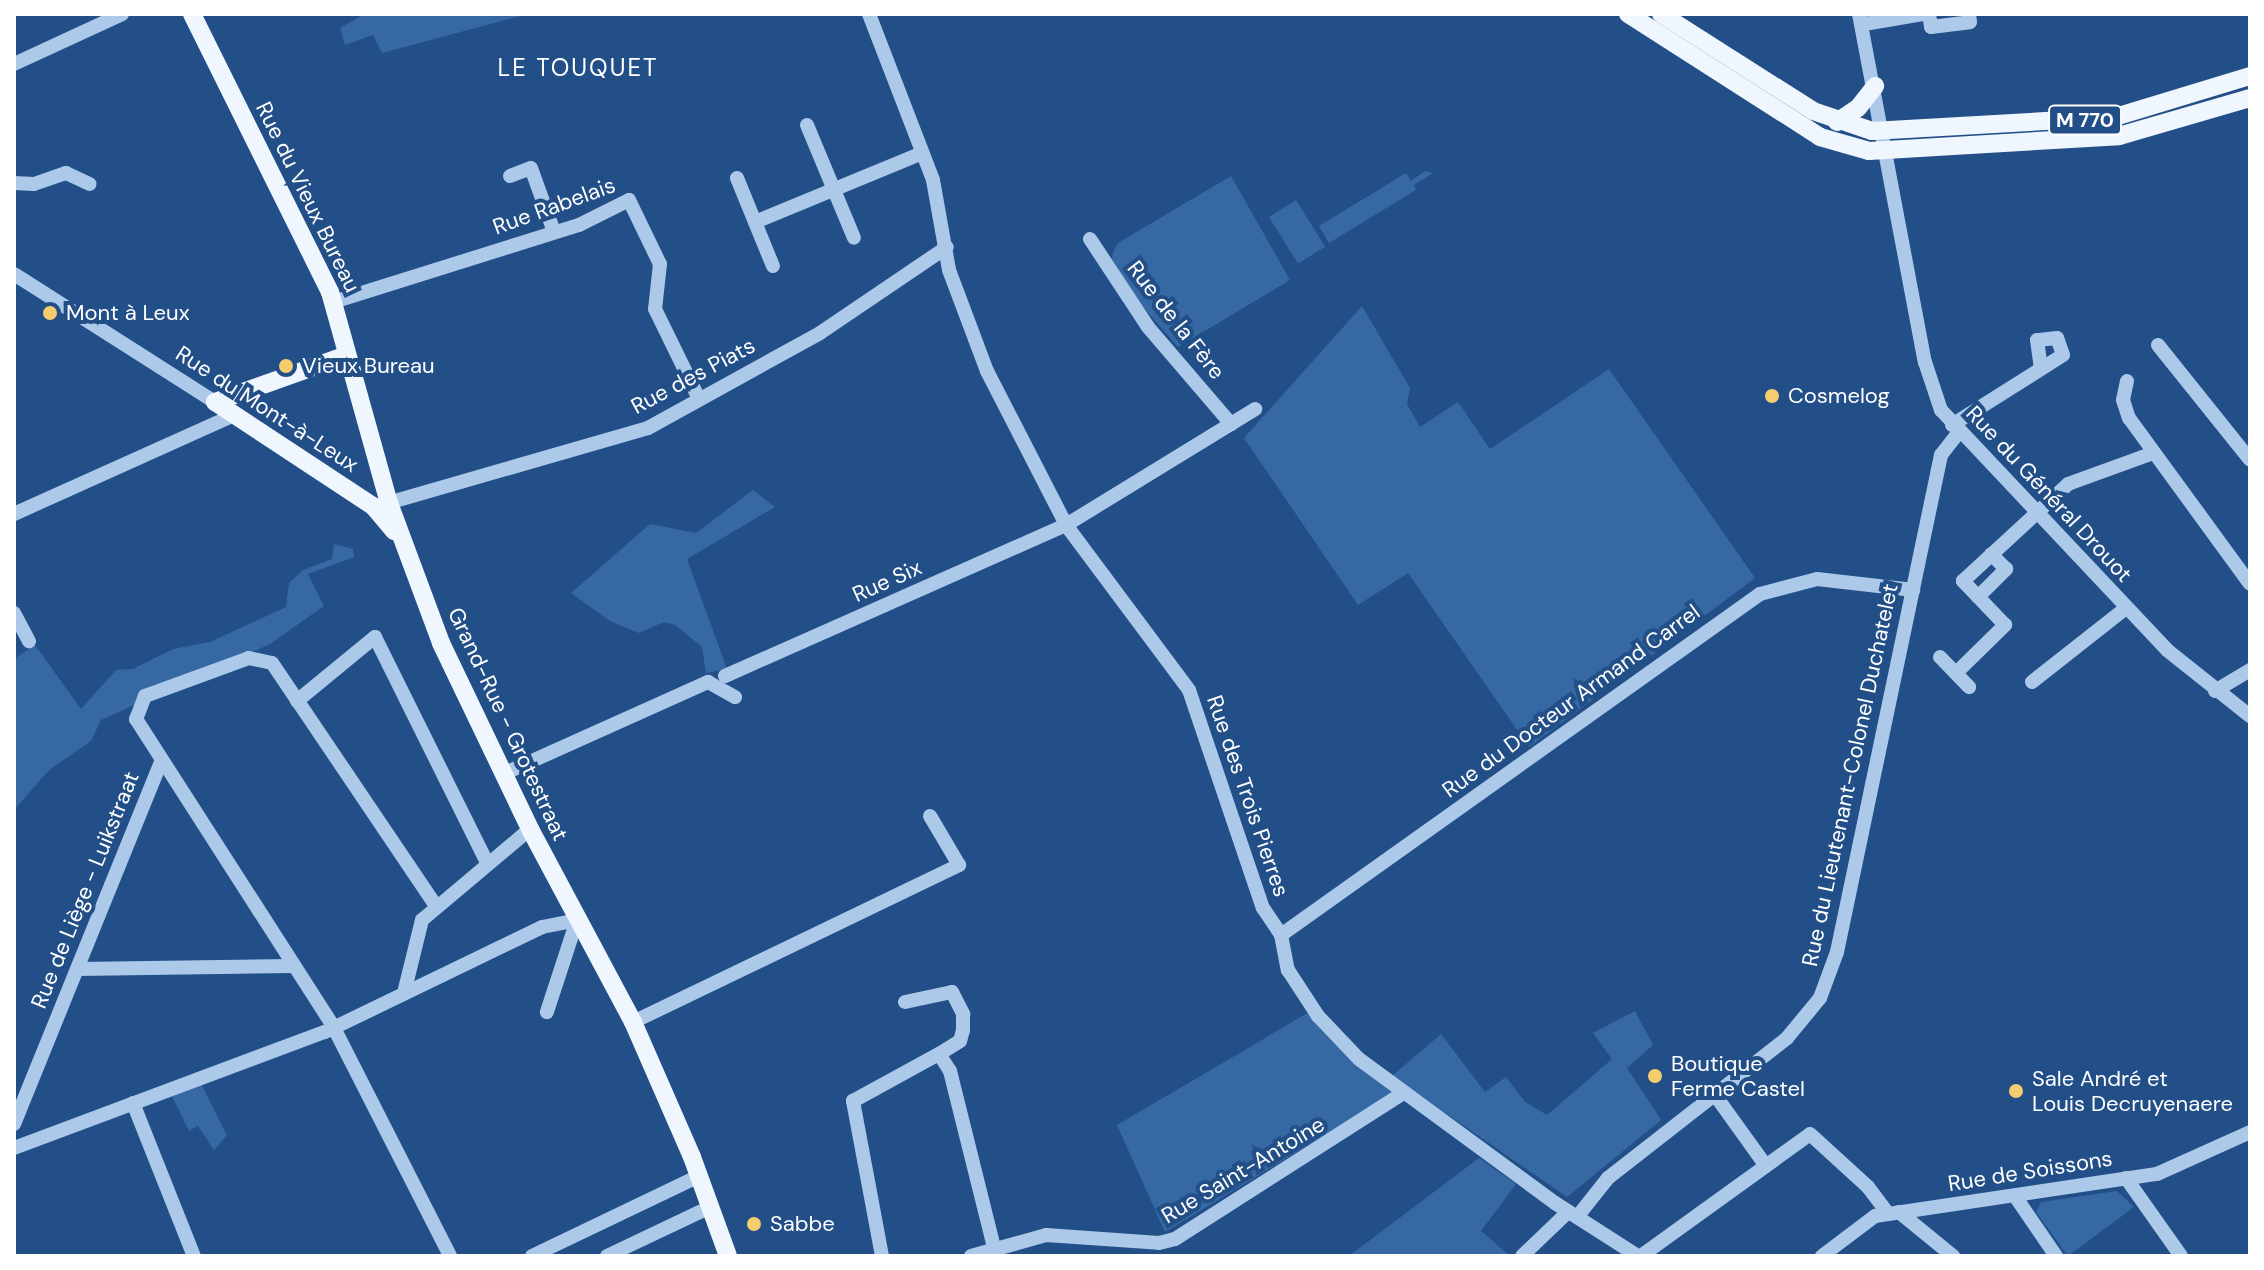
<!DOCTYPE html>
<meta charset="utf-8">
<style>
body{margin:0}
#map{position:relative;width:2264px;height:1270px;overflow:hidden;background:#224f87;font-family:"DM Sans",sans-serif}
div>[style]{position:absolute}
.green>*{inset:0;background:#3669a4;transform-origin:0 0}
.minor>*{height:14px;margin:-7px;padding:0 7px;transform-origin:7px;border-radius:7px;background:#acc9ea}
.major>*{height:18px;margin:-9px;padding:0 9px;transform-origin:9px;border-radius:9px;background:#f0f6fe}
.dots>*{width:22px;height:22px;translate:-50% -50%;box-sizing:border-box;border:4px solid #224f87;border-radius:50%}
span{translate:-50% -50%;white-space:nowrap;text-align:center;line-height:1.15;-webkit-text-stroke:8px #224f87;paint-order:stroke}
.shield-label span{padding:2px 6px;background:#224f87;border:2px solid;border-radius:6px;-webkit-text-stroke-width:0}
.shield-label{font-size:20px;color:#fff;font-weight:700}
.street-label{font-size:22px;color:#fff}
.poi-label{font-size:22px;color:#fff}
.left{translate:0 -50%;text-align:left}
.neighbourhood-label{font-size:24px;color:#fff;letter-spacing:2px}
.frame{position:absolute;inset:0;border:16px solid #fff;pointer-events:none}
</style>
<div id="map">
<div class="green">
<i style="clip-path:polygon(365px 14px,528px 14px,382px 53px,373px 35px,345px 45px,340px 28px)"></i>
<i style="clip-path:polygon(1425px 171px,1433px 173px,1414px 185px,1416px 190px,1329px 243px,1319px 226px,1406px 173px,1411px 181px)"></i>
<i style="clip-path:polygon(1231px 176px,1290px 280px,1178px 347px,1134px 297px,1112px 259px,1113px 252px,1118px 243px)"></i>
<i style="left:1296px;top:200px;width:55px;height:32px;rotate:58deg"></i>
<i style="clip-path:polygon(1362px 306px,1410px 388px,1407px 404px,1420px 427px,1458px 402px,1490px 449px,1609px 369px,1755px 578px,1529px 747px,1408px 573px,1358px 605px,1244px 438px)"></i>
<i style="clip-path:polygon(753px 490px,775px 507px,687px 559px,727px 669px,706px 673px,702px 647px,675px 625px,664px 622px,639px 633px,610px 621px,571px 593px,650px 524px,696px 533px)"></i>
<i style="clip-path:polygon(334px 544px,353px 549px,354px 557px,308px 574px,324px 606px,270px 644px,101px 720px,91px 741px,49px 770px,14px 810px,14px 659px,35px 645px,81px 709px,116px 670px,133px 669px,173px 649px,210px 642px,286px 607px,289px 583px,303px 570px,332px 559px)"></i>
<i style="clip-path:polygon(1311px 1011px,1396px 1092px,1165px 1232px,1117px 1125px)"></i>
<i style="clip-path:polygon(1635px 1011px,1653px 1045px,1627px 1068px,1661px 1120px,1567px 1197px,1392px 1076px,1441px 1034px,1485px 1092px,1506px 1077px,1525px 1102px,1547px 1115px,1612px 1059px,1593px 1033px)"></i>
<i style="clip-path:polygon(200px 1082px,227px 1135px,214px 1150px,198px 1126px,189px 1131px,171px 1094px)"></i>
<i style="clip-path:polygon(1479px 1158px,1516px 1184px,1481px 1231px,1510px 1256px,1349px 1256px)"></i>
<i style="clip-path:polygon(2117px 1191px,2134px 1207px,2068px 1256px,2036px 1212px,2041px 1202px)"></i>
</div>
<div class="minor">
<i style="left:869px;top:14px;width:178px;rotate:68.9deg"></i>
<i style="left:933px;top:180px;width:91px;rotate:79.9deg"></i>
<i style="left:949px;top:270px;width:108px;rotate:69.4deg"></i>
<i style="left:987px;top:371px;width:173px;rotate:62.8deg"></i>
<i style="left:1066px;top:525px;width:206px;rotate:53.3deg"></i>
<i style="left:1189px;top:690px;width:230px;rotate:71.3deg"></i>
<i style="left:1263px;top:908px;width:32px;rotate:56deg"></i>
<i style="left:1281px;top:935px;width:36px;rotate:79deg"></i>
<i style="left:1288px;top:970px;width:55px;rotate:56.9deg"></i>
<i style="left:1318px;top:1016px;width:59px;rotate:46.4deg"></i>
<i style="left:1359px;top:1059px;width:243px;rotate:36.3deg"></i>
<i style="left:1555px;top:1203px;width:98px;rotate:32.6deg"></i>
<i style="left:1859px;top:14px;width:354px;rotate:79.3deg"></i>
<i style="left:1925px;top:362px;width:51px;rotate:71.6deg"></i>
<i style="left:1941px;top:410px;width:330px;rotate:46.7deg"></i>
<i style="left:2167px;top:650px;width:106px;rotate:38.5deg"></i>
<i style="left:1929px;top:14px;width:13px;rotate:81deg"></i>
<i style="left:1931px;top:27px;width:39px;rotate:-7deg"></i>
<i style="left:1970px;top:22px;width:8px;rotate:-97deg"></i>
<i style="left:1864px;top:24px;width:61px;rotate:-9.5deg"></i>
<i style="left:14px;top:64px;width:119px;rotate:-24.8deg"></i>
<i style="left:807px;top:125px;width:122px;rotate:67.4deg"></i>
<i style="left:510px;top:176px;width:22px;rotate:-21deg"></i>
<i style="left:531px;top:168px;width:68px;rotate:70.2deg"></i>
<i style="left:737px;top:178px;width:95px;rotate:67.8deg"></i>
<i style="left:14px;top:183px;width:20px;rotate:3deg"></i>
<i style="left:34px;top:184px;width:34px;rotate:-19deg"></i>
<i style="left:66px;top:173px;width:26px;rotate:25deg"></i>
<i style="left:755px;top:222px;width:181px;rotate:-22.4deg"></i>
<i style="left:1090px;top:239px;width:105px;rotate:56.6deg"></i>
<i style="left:1148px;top:327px;width:128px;rotate:49.4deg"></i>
<i style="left:14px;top:274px;width:238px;rotate:32.5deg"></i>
<i style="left:333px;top:302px;width:258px;rotate:-17.4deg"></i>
<i style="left:579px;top:225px;width:56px;rotate:-26.6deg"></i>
<i style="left:629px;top:200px;width:71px;rotate:64.2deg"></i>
<i style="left:660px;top:264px;width:45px;rotate:96.3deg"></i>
<i style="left:655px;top:309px;width:100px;rotate:63.9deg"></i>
<i style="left:2158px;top:345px;width:147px;rotate:51.3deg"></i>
<i style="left:2127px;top:381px;width:19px;rotate:102deg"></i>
<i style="left:2123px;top:400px;width:19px;rotate:72deg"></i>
<i style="left:2129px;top:418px;width:205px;rotate:53.9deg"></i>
<i style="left:1952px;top:425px;width:131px;rotate:-32.2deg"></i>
<i style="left:2063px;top:355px;width:18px;rotate:-109deg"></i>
<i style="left:2057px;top:338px;width:20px;rotate:174deg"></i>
<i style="left:2037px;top:340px;width:28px;rotate:82deg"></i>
<i style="left:381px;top:505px;width:278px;rotate:-16.1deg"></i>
<i style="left:648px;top:428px;width:196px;rotate:-28.9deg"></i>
<i style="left:820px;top:333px;width:153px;rotate:-34.1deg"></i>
<i style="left:14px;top:514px;width:241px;rotate:-24.2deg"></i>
<i style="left:1978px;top:597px;width:40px;rotate:-45deg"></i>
<i style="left:2006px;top:569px;width:21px;rotate:-135deg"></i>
<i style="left:14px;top:613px;width:32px;rotate:62deg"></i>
<i style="left:1940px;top:657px;width:42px;rotate:46deg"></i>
<i style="left:1956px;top:673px;width:69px;rotate:-44.4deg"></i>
<i style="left:2005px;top:625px;width:61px;rotate:-133.7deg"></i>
<i style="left:1963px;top:581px;width:143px;rotate:-42.7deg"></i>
<i style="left:2068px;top:484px;width:90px;rotate:-20deg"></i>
<i style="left:725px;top:676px;width:373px;rotate:-23.9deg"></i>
<i style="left:1066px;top:525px;width:222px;rotate:-31.5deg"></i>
<i style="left:2032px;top:682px;width:120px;rotate:-38.2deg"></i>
<i style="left:2215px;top:691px;width:41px;rotate:-31deg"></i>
<i style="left:297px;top:701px;width:101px;rotate:-39.4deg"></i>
<i style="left:375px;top:637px;width:252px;rotate:63.6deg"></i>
<i style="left:503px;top:774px;width:225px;rotate:-24.2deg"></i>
<i style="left:708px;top:682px;width:31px;rotate:29deg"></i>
<i style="left:436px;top:906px;width:293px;rotate:-124deg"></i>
<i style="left:272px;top:663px;width:24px;rotate:-168deg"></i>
<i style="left:249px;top:658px;width:111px;rotate:159.9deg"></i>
<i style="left:145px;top:696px;width:25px;rotate:111deg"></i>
<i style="left:136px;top:719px;width:367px;rotate:57.3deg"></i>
<i style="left:334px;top:1028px;width:256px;rotate:63deg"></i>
<i style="left:1281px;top:935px;width:588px;rotate:-35.45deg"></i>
<i style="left:1760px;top:594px;width:59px;rotate:-14.7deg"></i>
<i style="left:1817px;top:579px;width:97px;rotate:6.5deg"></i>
<i style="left:77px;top:969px;width:216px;rotate:-0.8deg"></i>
<i style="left:405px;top:989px;width:71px;rotate:-76.2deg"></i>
<i style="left:422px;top:920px;width:141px;rotate:-40.1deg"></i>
<i style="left:905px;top:1002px;width:48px;rotate:-12deg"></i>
<i style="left:952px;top:992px;width:25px;rotate:63deg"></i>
<i style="left:963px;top:1014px;width:16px;rotate:90deg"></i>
<i style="left:963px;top:1030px;width:11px;rotate:105deg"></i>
<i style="left:960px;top:1041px;width:25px;rotate:148deg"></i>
<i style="left:633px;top:1022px;width:362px;rotate:-25.7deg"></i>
<i style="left:959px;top:865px;width:57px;rotate:-120.6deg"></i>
<i style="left:1715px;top:1095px;width:87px;rotate:54.3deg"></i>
<i style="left:133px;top:1103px;width:165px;rotate:68.3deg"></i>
<i style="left:14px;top:1124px;width:391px;rotate:-67.9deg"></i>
<i style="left:14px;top:1148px;width:332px;rotate:-20.5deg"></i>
<i style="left:325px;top:1032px;width:241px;rotate:-25.8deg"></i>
<i style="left:542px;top:927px;width:36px;rotate:-11deg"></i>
<i style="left:577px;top:920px;width:97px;rotate:108.1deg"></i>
<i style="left:2126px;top:1178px;width:95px;rotate:54.8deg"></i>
<i style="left:2015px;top:1196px;width:73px;rotate:55.7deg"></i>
<i style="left:1899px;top:1212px;width:70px;rotate:39.2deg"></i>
<i style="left:1577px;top:1217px;width:50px;rotate:-51.5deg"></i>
<i style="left:1608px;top:1178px;width:227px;rotate:-38deg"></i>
<i style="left:1787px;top:1038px;width:52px;rotate:-50.5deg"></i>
<i style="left:1820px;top:998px;width:49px;rotate:-69.7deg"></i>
<i style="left:1837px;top:952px;width:508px;rotate:-78.18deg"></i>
<i style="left:1941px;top:455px;width:29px;rotate:-52deg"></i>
<i style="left:532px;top:1256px;width:185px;rotate:-25.6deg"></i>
<i style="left:607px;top:1256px;width:114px;rotate:-25.4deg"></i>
<i style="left:882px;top:1256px;width:158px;rotate:-100.6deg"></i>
<i style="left:853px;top:1101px;width:98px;rotate:-28.7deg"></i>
<i style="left:939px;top:1054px;width:20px;rotate:57deg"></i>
<i style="left:950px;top:1071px;width:182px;rotate:76deg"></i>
<i style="left:971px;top:1256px;width:78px;rotate:-15.6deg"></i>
<i style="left:1046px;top:1235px;width:113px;rotate:4deg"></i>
<i style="left:1159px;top:1243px;width:16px;rotate:-14deg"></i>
<i style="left:1175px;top:1239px;width:271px;rotate:-32.6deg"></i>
<i style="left:1522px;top:1256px;width:64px;rotate:-43.7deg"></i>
<i style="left:1641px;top:1256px;width:208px;rotate:-35.8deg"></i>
<i style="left:1810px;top:1134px;width:79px;rotate:42.4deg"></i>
<i style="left:1868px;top:1187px;width:34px;rotate:53deg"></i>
<i style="left:1822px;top:1256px;width:66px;rotate:-37deg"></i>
<i style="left:1875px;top:1216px;width:285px;rotate:-8.5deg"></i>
<i style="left:2157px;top:1174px;width:102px;rotate:-24.3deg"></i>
</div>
<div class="major">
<i style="left:192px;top:14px;width:310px;rotate:63.6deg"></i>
<i style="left:330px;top:292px;width:219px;rotate:74.4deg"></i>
<i style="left:389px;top:503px;width:149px;rotate:69.6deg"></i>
<i style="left:441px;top:643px;width:206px;rotate:64.4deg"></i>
<i style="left:530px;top:829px;width:219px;rotate:61.9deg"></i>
<i style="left:633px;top:1022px;width:147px;rotate:66.4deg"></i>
<i style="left:692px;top:1157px;width:105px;rotate:70deg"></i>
<i style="left:1628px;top:14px;width:228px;rotate:32.6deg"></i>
<i style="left:1820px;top:137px;width:51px;rotate:15.9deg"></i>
<i style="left:1869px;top:151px;width:250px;rotate:-3.4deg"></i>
<i style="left:2119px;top:136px;width:136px;rotate:-16.2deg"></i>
<i style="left:1661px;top:14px;width:180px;rotate:32.5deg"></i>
<i style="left:1813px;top:111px;width:62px;rotate:18.7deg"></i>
<i style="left:1872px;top:131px;width:243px;rotate:-3.3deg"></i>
<i style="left:2115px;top:117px;width:141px;rotate:-16.9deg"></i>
<i style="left:1837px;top:122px;width:25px;rotate:-34deg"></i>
<i style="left:1858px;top:108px;width:28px;rotate:-52deg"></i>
<i style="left:215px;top:402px;width:189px;rotate:33.4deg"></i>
<i style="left:373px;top:506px;width:33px;rotate:50deg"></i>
<i style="left:215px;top:402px;width:140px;rotate:-19.6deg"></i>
</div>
<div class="dots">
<i style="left:50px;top:313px;background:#f6cd6e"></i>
<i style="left:286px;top:366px;background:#f6cd6e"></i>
<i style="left:1772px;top:396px;background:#f6cd6e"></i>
<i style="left:1655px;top:1076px;background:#f6cd6e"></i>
<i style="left:2016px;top:1091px;background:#f6cd6e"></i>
<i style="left:754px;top:1224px;background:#f6cd6e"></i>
</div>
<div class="shield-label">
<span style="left:2085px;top:120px">M 770</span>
</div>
<div class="street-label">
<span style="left:308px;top:197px;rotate:64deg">Rue du Vieux Bureau</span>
<span style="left:554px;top:206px;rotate:-20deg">Rue Rabelais</span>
<span style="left:1176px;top:320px;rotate:52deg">Rue de la Fère</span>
<span style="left:693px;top:376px;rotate:-28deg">Rue des Piats</span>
<span style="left:267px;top:409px;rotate:33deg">Rue du Mont-à-Leux</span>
<span style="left:2049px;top:494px;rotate:47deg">Rue du Général Drouot</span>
<span style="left:887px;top:581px;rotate:-24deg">Rue Six</span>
<span style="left:1571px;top:701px;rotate:-36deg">Rue du Docteur Armand Carrel</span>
<span style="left:508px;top:724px;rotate:65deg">Grand-Rue - Grotestraat</span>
<span style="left:1850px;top:775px;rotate:-78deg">Rue du Lieutenant-Colonel Duchatelet</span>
<span style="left:1248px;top:796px;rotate:71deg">Rue des Trois Pierres</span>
<span style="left:85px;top:890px;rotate:-68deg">Rue de Liège - Luikstraat</span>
<span style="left:1243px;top:1170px;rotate:-31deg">Rue Saint-Antoine</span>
<span style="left:2030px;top:1171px;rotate:-9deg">Rue de Soissons</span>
</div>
<div class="poi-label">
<span class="left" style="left:66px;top:313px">Mont à Leux</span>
<span class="left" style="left:302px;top:366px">Vieux Bureau</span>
<span class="left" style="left:1788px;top:396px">Cosmelog</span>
<span class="left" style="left:1671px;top:1076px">Boutique<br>Ferme Castel</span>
<span class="left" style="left:2032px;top:1091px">Sale André et<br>Louis Decruyenaere</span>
<span class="left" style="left:770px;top:1224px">Sabbe</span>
</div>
<div class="neighbourhood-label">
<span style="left:578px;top:68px">LE TOUQUET</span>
</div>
<div class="frame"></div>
</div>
